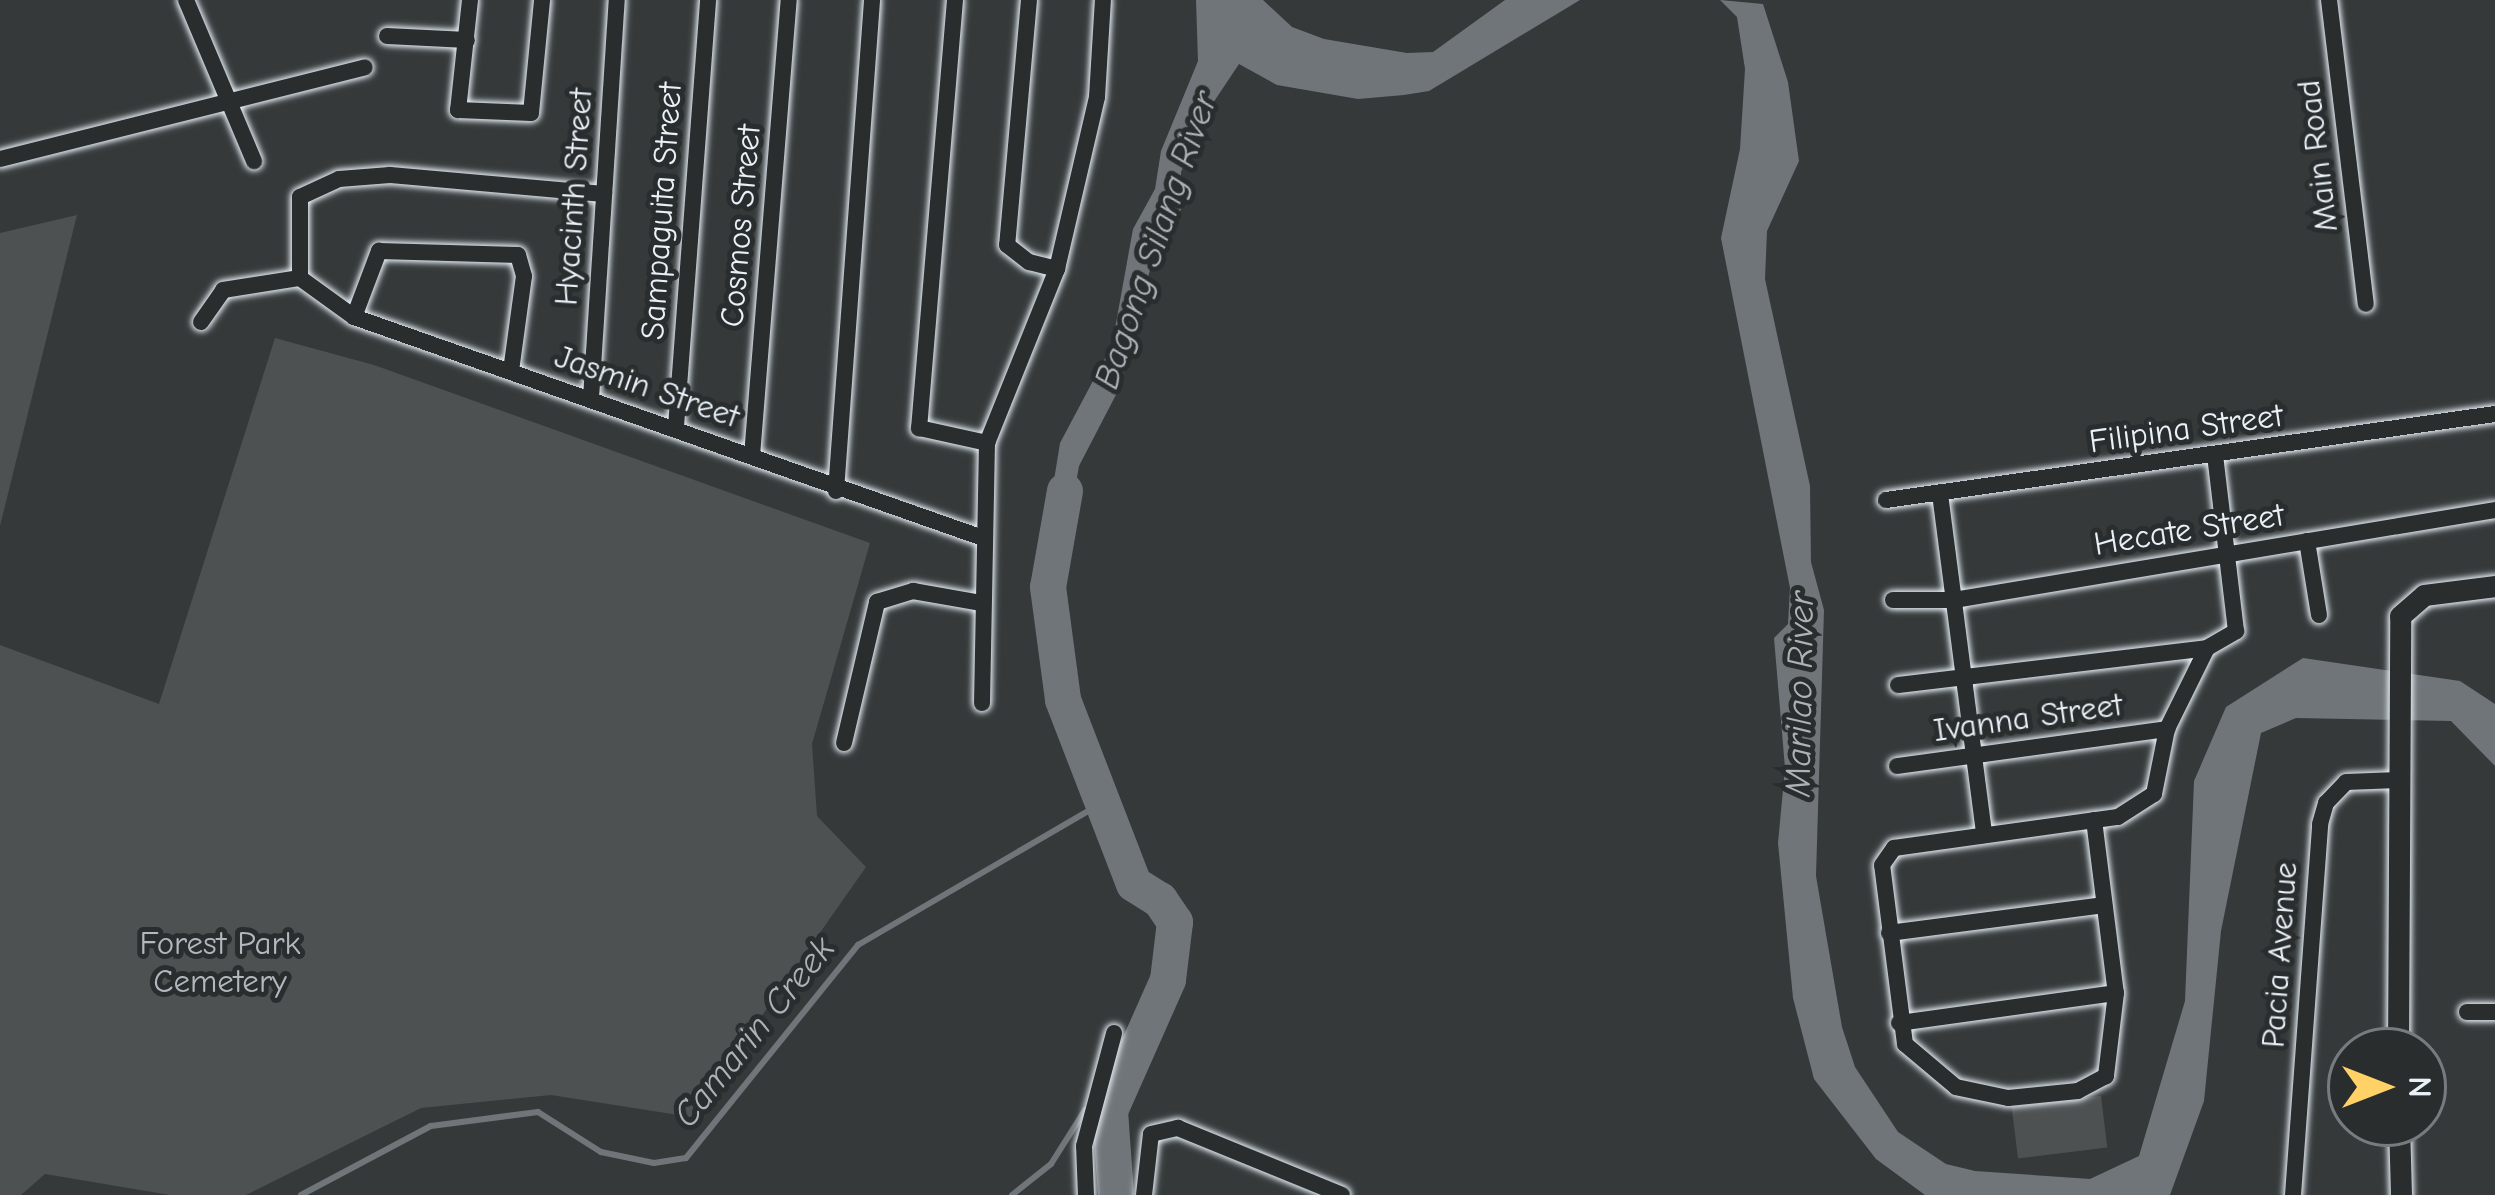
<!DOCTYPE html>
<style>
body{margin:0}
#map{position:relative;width:2495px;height:1195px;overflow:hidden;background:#35393a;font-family:"Comic Neue",sans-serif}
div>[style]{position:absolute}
.green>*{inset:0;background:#4d5152;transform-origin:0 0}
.water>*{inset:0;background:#707579}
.stream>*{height:6px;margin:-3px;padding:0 3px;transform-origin:3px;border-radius:3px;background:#707579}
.river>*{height:36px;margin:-18px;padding:0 18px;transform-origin:18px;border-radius:18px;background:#707579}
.roads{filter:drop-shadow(0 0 3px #e8f1f8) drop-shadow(0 0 3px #e8f1f8)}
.minor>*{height:16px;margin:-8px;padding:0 8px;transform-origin:8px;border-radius:8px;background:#2a2d2e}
.tertiary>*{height:21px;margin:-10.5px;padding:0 10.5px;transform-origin:10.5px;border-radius:10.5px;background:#2a2d2e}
span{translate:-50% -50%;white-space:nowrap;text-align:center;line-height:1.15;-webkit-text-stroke:10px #2a2d2e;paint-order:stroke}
.street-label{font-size:33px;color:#e8f1f8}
.park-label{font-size:33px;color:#b2b9be}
.water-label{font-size:36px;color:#acb3b8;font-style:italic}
.north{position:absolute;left:2327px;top:1027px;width:120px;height:120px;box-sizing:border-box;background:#2a2d2e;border:3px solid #767b7f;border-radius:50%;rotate:90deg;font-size:33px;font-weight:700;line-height:48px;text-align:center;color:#e8f1f8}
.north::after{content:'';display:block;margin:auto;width:42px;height:54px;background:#ffd166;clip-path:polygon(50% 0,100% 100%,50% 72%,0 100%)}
</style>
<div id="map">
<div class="green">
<i style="clip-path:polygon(77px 215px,0 526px,0 233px)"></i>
<i style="clip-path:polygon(275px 338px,374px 365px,870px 543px,812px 744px,817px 816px,866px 867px,691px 1117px,551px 1095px,421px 1108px,246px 1195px,170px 1195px,45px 1174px,21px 1195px,0 1195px,0 645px,159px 704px)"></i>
<i style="left:2101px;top:1096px;width:52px;height:90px;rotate:83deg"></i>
</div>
<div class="water">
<i style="clip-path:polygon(1196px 0,1263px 0,1292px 27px,1324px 39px,1407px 53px,1433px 52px,1505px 0,1580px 0,1429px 91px,1404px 95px,1358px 99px,1277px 85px,1239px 64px,1207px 112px,1181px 172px,1182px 208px,1153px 258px,1120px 387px,1079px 466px,1066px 540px,1045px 536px,1060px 443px,1112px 345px,1133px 229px,1155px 189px,1161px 151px,1198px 61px)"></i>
<i style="clip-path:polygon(1720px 0,1763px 4px,1788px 82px,1799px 161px,1767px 231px,1765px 279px,1810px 486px,1811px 562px,1824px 610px,1816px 876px,1842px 1027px,1855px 1067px,1898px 1132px,1946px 1164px,1975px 1171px,2090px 1179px,2139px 1156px,2185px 1001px,2194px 781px,2226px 707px,2303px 658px,2460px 681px,2495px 704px,2495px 766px,2451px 721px,2296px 718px,2261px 733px,2221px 931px,2204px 1101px,2170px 1195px,1925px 1195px,1876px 1159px,1814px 1079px,1793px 998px,1778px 843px,1785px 768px,1774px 638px,1788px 624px,1790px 588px,1721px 238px,1740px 149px,1745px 69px,1737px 17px)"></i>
</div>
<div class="stream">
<i style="left:1108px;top:1090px;width:20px;rotate:-33deg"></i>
<i style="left:301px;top:1195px;width:147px;rotate:-28deg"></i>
<i style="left:431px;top:1126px;width:108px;rotate:-7.5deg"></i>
<i style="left:538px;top:1112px;width:75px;rotate:32.4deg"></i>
<i style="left:601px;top:1152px;width:54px;rotate:11.7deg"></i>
<i style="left:654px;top:1163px;width:32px;rotate:-9deg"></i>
<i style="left:686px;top:1158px;width:274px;rotate:-51.1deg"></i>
<i style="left:858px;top:945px;width:280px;rotate:-30.2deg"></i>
<i style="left:1012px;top:1195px;width:50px;rotate:-38.5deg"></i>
<i style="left:1051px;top:1164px;width:64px;rotate:-57.8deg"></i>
</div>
<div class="river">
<i style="left:1065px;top:491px;width:97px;rotate:100deg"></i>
<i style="left:1048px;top:587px;width:114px;rotate:82.4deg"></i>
<i style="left:1063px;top:700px;width:197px;rotate:68.9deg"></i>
<i style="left:1134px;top:884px;width:31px;rotate:32deg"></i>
<i style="left:1160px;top:900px;width:27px;rotate:56deg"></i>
<i style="left:1175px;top:922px;width:58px;rotate:96.9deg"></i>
<i style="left:1168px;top:980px;width:143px;rotate:113.9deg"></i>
<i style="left:1110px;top:1111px;width:84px;rotate:85.9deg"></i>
</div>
<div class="roads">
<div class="minor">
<i style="left:186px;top:0;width:175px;rotate:67.1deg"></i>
<i style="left:470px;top:0;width:111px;rotate:96.2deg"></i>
<i style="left:458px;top:110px;width:73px;rotate:2.4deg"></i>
<i style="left:531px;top:113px;width:114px;rotate:-84.4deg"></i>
<i style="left:955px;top:0;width:430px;rotate:94.8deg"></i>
<i style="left:919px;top:428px;width:70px;rotate:12.4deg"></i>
<i style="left:1029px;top:0;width:246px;rotate:95.1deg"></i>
<i style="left:1007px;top:245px;width:28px;rotate:38deg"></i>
<i style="left:1029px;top:262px;width:29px;rotate:14deg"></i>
<i style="left:2329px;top:0;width:306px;rotate:83.1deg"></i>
<i style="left:387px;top:36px;width:80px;rotate:2.9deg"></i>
<i style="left:0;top:159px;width:376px;rotate:-14.1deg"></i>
<i style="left:300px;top:278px;width:67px;rotate:35.8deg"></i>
<i style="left:354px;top:317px;width:667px;rotate:19.36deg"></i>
<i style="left:300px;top:278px;width:81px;rotate:-90deg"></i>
<i style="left:300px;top:197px;width:43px;rotate:-24.8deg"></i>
<i style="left:339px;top:179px;width:51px;rotate:-4.5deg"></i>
<i style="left:390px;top:175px;width:215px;rotate:5.1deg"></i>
<i style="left:354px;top:317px;width:71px;rotate:-69.3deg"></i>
<i style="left:379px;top:251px;width:139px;rotate:1.6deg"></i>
<i style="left:518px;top:255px;width:22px;rotate:74deg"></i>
<i style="left:524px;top:276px;width:96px;rotate:97.8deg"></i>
<i style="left:201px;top:322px;width:39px;rotate:-55deg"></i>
<i style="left:223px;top:290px;width:78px;rotate:-8.9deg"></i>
<i style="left:591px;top:398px;width:399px;rotate:-86.3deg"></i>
<i style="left:676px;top:427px;width:428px;rotate:-85.7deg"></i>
<i style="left:752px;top:456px;width:457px;rotate:-85.4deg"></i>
<i style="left:836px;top:491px;width:492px;rotate:-85.8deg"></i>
<i style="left:1940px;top:494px;width:344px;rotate:82.6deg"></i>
<i style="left:1886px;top:500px;width:615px;rotate:-8.04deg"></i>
<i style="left:2307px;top:541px;width:75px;rotate:80.8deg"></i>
<i style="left:1893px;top:600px;width:61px"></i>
<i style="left:1954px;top:600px;width:548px;rotate:-9.45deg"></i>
<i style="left:1898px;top:685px;width:311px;rotate:-6.8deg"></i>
<i style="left:982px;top:703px;width:260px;rotate:-88.9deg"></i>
<i style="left:987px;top:443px;width:188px;rotate:-68.1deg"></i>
<i style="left:1057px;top:269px;width:177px;rotate:-76.9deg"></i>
<i style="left:1097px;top:97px;width:97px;rotate:-86.5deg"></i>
<i style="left:844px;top:743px;width:145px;rotate:-76.8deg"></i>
<i style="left:877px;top:602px;width:38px;rotate:-17deg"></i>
<i style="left:913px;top:591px;width:70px;rotate:9.9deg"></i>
<i style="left:1897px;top:766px;width:273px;rotate:-7.8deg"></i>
<i style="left:2094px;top:820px;width:174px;rotate:82.8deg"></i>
<i style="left:2116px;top:993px;width:84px;rotate:96.9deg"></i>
<i style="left:2106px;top:1076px;width:32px;rotate:152deg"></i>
<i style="left:2078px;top:1091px;width:70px;rotate:174.3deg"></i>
<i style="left:2008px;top:1098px;width:53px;rotate:-168.1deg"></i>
<i style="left:1956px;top:1087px;width:67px;rotate:-139.9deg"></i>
<i style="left:1905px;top:1044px;width:180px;rotate:-97.3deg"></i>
<i style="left:1882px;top:865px;width:21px;rotate:-55deg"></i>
<i style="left:1894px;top:848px;width:226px;rotate:-7.9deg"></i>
<i style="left:2118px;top:817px;width:43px;rotate:-32.6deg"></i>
<i style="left:2154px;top:794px;width:66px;rotate:-78.7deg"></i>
<i style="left:2167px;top:729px;width:90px;rotate:-63.7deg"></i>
<i style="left:2207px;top:648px;width:34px;rotate:-30deg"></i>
<i style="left:2236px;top:631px;width:176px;rotate:-96.8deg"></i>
<i style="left:1889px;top:933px;width:217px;rotate:-7.4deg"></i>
<i style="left:2467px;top:1012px;width:28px"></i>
<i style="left:1899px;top:1023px;width:219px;rotate:-7.9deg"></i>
<i style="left:1086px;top:1195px;width:49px;rotate:-92.3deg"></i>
<i style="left:1084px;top:1146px;width:117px;rotate:-75.1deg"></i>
<i style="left:1144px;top:1195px;width:61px;rotate:-83.5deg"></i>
<i style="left:1151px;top:1134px;width:28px;rotate:-13deg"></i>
<i style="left:1178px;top:1128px;width:177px;rotate:22.2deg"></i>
<i style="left:2293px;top:1195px;width:372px;rotate:-85.8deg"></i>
<i style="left:2320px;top:824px;width:22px;rotate:-74deg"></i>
<i style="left:2326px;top:803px;width:29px;rotate:-46deg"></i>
<i style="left:2346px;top:782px;width:52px;rotate:-2.2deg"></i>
</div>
<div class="tertiary">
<i style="left:2398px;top:1051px;width:435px;rotate:-89.7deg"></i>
<i style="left:2400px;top:616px;width:32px;rotate:-41deg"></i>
<i style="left:2424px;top:595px;width:72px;rotate:-7.2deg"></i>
<i style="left:2399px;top:1123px;width:72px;rotate:88.4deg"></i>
</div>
</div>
<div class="street-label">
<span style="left:2318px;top:156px;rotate:-97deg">Main Road</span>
<span style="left:574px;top:197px;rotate:-86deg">Hyacinth Street</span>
<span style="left:662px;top:211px;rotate:-86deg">Sampaguita Street</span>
<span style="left:741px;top:226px;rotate:-85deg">Cosmos Street</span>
<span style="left:647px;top:387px;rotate:19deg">Jasmin Street</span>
<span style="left:2186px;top:429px;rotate:-8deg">Filipina Street</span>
<span style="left:2189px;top:530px;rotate:-9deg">Hecate Street</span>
<span style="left:2028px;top:718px;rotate:-8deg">Ivanna Street</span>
<span style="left:2280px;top:955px;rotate:-86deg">Pacia Avenue</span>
</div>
<div class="park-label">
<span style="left:220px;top:963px">Forest Park<br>Cemetery</span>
</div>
<div class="water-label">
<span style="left:1156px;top:240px;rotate:-71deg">Bagong Silang River</span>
<span style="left:1800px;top:694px;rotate:-89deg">Marilao River</span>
<span style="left:754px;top:1032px;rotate:-51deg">Camarin Creek</span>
</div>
<div class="north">N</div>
</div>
